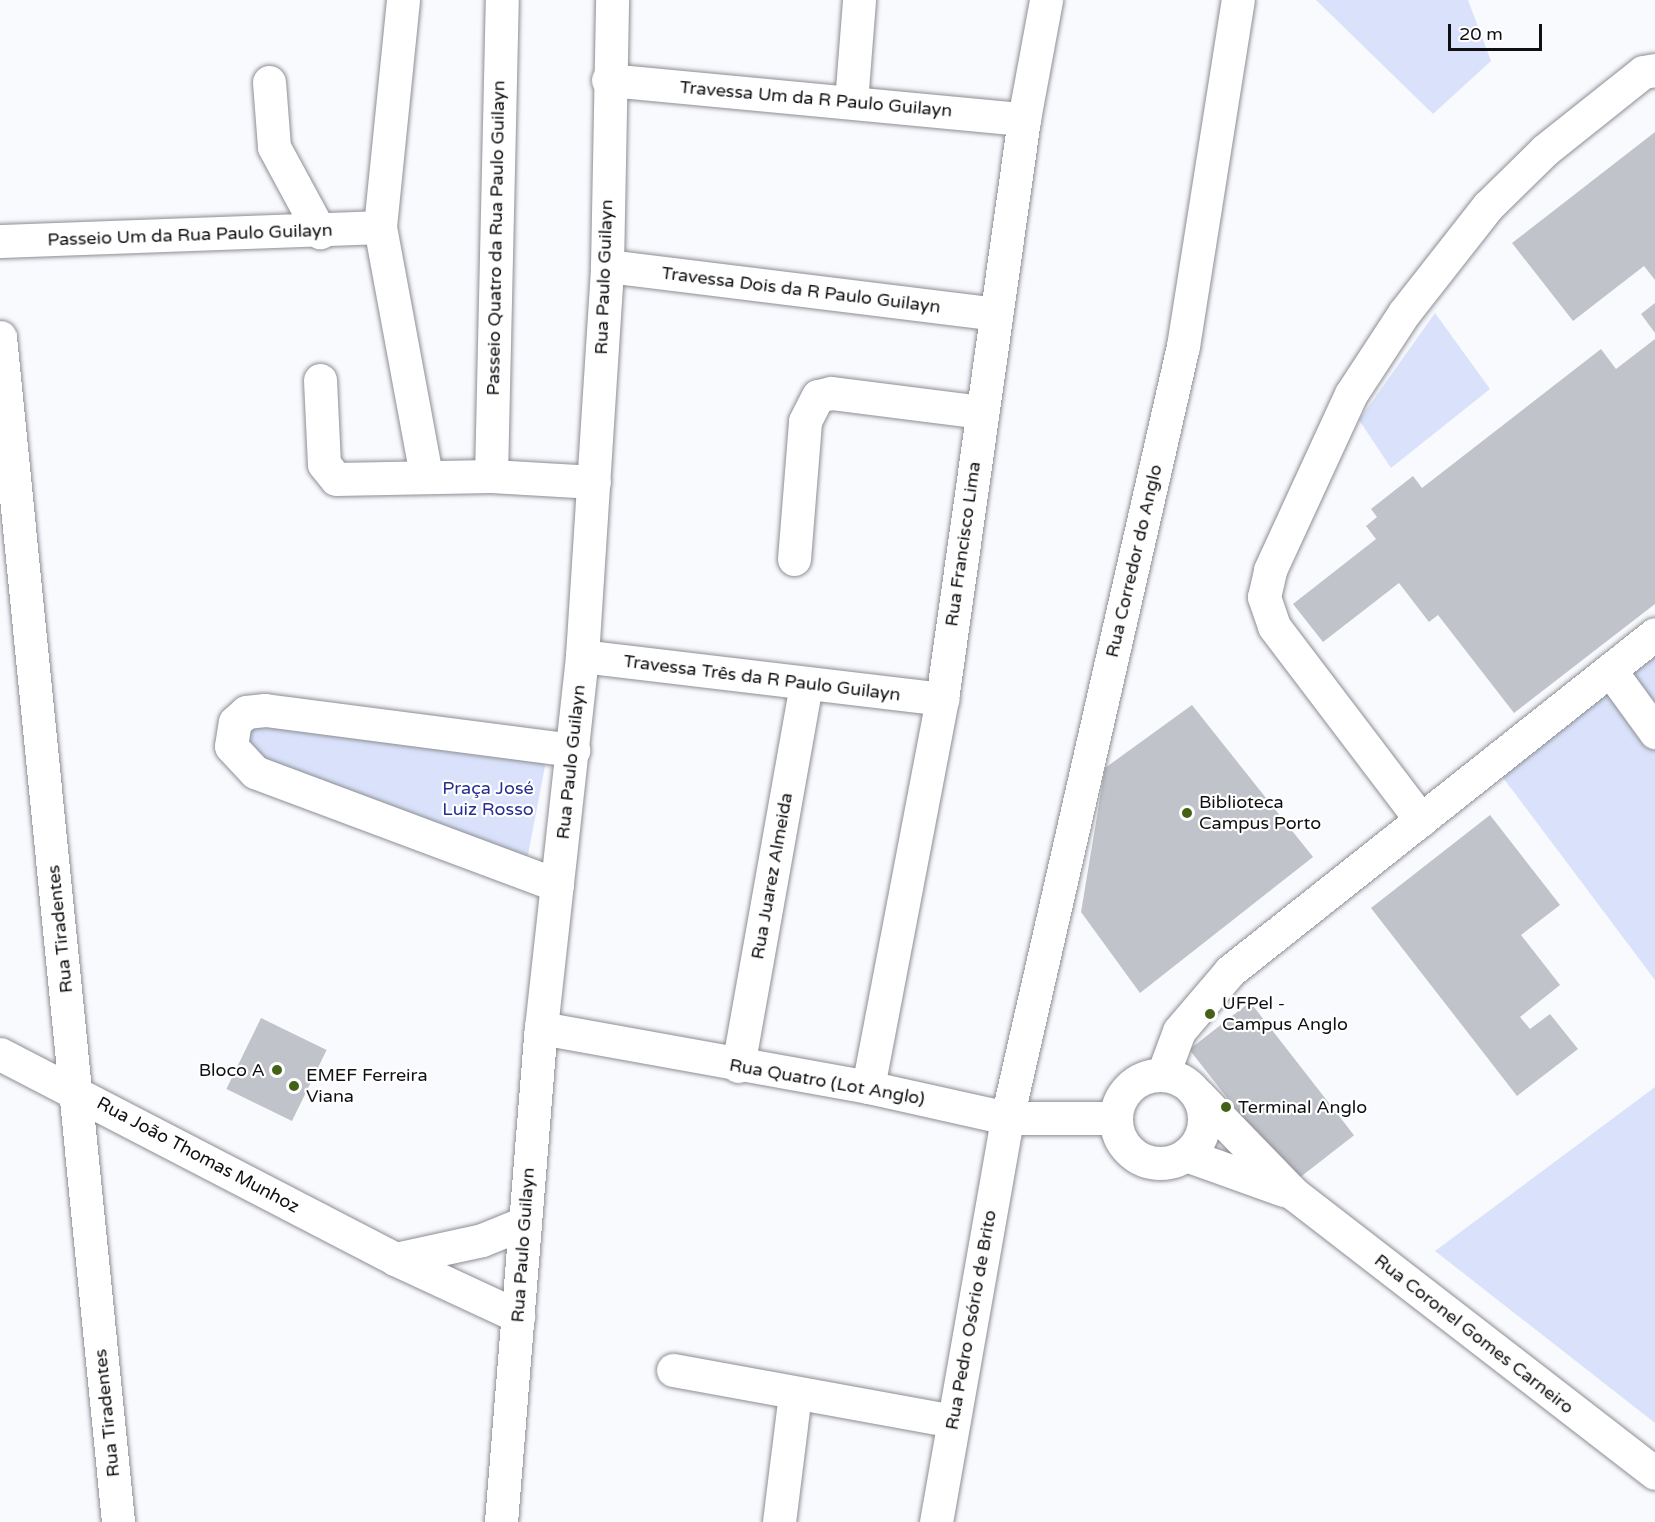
<!DOCTYPE html>
<meta charset="utf-8">
<style>
body{margin:0}
#map{position:relative;width:1655px;height:1522px;overflow:hidden;background:#f9fafe;font-family:"Varela Round",sans-serif}
div>[style]{position:absolute}
.green>*{inset:0;background:#dae2fb}
.building>*{inset:0;background:#c1c3ca;transform-origin:0 0}
.roads{filter:drop-shadow(0 0 2px #8c8e94) drop-shadow(0 0 2px #8c8e94)}
.minor>*{height:33px;margin:-16.5px;padding:0 16.5px;transform-origin:16.5px;border-radius:16.5px;background:#fff}
.minor>.ring{margin:-16.5px;padding:0;box-sizing:content-box;background:none;border:33px solid #fff;border-radius:50%}
.dots>*{width:16px;height:16px;translate:-50% -50%;box-sizing:border-box;border:3px solid #fff;border-radius:50%}
span{translate:-50% -50%;white-space:nowrap;text-align:center;line-height:1.15;-webkit-text-stroke:4.5px #fff;paint-order:stroke}
.street-label{font-size:18px;color:#101013}
.park-label{font-size:18px;color:#262f8d}
.poi-label{font-size:18px;color:#101013}
.left{translate:0 -50%;text-align:left}
.right{translate:-100% -50%;text-align:right}
.scale{position:absolute;left:1448px;top:24px;width:94px;height:27px;box-sizing:border-box;border:3px solid #101013;border-top:0;padding-left:8px;font-size:18px;line-height:21px;white-space:nowrap;color:#101013;-webkit-text-stroke:4px #fff;paint-order:stroke}
</style>
<div id="map">
<div class="green">
<i style="clip-path:polygon(1316px 0,1468px 0,1491px 61px,1433px 114px)"></i>
<i style="clip-path:polygon(1435px 313px,1490px 389px,1391px 468px,1359px 420px)"></i>
<i style="clip-path:polygon(1655px 653px,1655px 980px,1501px 775px)"></i>
<i style="clip-path:polygon(252px 721px,546px 761px,526px 865px,261px 758px,248px 741px)"></i>
<i style="clip-path:polygon(1655px 1087px,1655px 1423px,1435px 1251px)"></i>
</div>
<div class="building">
<i style="clip-path:polygon(1655px 132px,1655px 280px,1644px 266px,1573px 321px,1512px 243px)"></i>
<i style="clip-path:polygon(1655px 303px,1655px 333px,1641px 314px)"></i>
<i style="clip-path:polygon(1655px 339px,1655px 604px,1514px 713px,1438px 615px,1429px 622px,1399px 583px,1323px 642px,1293px 604px,1376px 539px,1366px 526px,1377px 517px,1371px 509px,1413px 476px,1422px 488px,1601px 349px,1616px 369px)"></i>
<i style="clip-path:polygon(1192px 705px,1313px 857px,1140px 993px,1081px 912px,1105px 768px)"></i>
<i style="clip-path:polygon(1490px 815px,1560px 905px,1521px 935px,1560px 985px,1520px 1017px,1530px 1029px,1550px 1014px,1578px 1049px,1517px 1096px,1371px 908px)"></i>
<i style="left:1250px;top:1002px;width:169px;height:77px;rotate:52deg"></i>
<i style="left:261px;top:1018px;width:73px;height:79px;rotate:26deg"></i>
</div>
<div class="roads">
<div class="minor">
<i style="left:403px;top:0;width:228px;rotate:95.8deg"></i>
<i style="left:380px;top:227px;width:253px;rotate:79.5deg"></i>
<i style="left:608px;top:80px;width:418px;rotate:5.4deg"></i>
<i style="left:269px;top:82px;width:65px;rotate:85.6deg"></i>
<i style="left:274px;top:147px;width:97px;rotate:61.6deg"></i>
<i style="left:851px;top:102px;width:102px;rotate:-85.5deg"></i>
<i style="left:0;top:241px;width:380px;rotate:-2.1deg"></i>
<i style="left:607px;top:266px;width:392px;rotate:7deg"></i>
<i style="left:0;top:337px;width:1191px;rotate:84.31deg"></i>
<i style="left:320px;top:380px;width:84px;rotate:87.3deg"></i>
<i style="left:324px;top:464px;width:19px;rotate:51deg"></i>
<i style="left:336px;top:479px;width:155px;rotate:-1.1deg"></i>
<i style="left:491px;top:476px;width:103px;rotate:3.3deg"></i>
<i style="left:491px;top:476px;width:476px;rotate:-88.7deg"></i>
<i style="left:794px;top:559px;width:138px;rotate:-85.4deg"></i>
<i style="left:805px;top:421px;width:28px;rotate:-63deg"></i>
<i style="left:818px;top:396px;width:13px;rotate:-13deg"></i>
<i style="left:831px;top:393px;width:152px;rotate:7.2deg"></i>
<i style="left:582px;top:656px;width:363px;rotate:6.8deg"></i>
<i style="left:1610px;top:670px;width:77px;rotate:54deg"></i>
<i style="left:1421px;top:820px;width:243px;rotate:-127.2deg"></i>
<i style="left:1274px;top:626px;width:31px;rotate:-109deg"></i>
<i style="left:1264px;top:597px;width:28px;rotate:-77deg"></i>
<i style="left:1270px;top:570px;width:194px;rotate:-65.3deg"></i>
<i style="left:1351px;top:394px;width:97px;rotate:-56.8deg"></i>
<i style="left:1404px;top:313px;width:136px;rotate:-51.9deg"></i>
<i style="left:1488px;top:206px;width:80px;rotate:-44.5deg"></i>
<i style="left:1545px;top:150px;width:125px;rotate:-38.5deg"></i>
<i style="left:1643px;top:72px;width:12px;rotate:-9deg"></i>
<i style="left:557px;top:885px;width:322px;rotate:-159.5deg"></i>
<i style="left:255px;top:772px;width:35px;rotate:-133deg"></i>
<i style="left:231px;top:746px;width:24px;rotate:-81deg"></i>
<i style="left:235px;top:722px;width:15px;rotate:-42deg"></i>
<i style="left:246px;top:712px;width:19px;rotate:-6deg"></i>
<i style="left:265px;top:710px;width:311px;rotate:7.4deg"></i>
<i style="left:541px;top:1028px;width:332px;rotate:10.2deg"></i>
<i style="left:868px;top:1087px;width:142px;rotate:12.6deg"></i>
<i style="left:1007px;top:1118px;width:108px"></i>
<i style="left:0;top:1054px;width:445px;rotate:27.4deg"></i>
<i style="left:395px;top:1259px;width:136px;rotate:24.9deg"></i>
<i style="left:738px;top:1066px;width:387px;rotate:-79.9deg"></i>
<i style="left:1163px;top:1074px;width:46px;rotate:-69.6deg"></i>
<i style="left:1179px;top:1031px;width:79px;rotate:-49.6deg"></i>
<i style="left:1230px;top:971px;width:542px;rotate:-38.41deg"></i>
<i class="ring" style="left:1116px;top:1075px;width:55px;height:55px"></i>
<i style="left:868px;top:1087px;width:395px;rotate:-79.2deg"></i>
<i style="left:942px;top:699px;width:586px;rotate:-81.95deg"></i>
<i style="left:1024px;top:119px;width:121px;rotate:-79.5deg"></i>
<i style="left:1198px;top:1095px;width:138px;rotate:45.9deg"></i>
<i style="left:1294px;top:1194px;width:456px;rotate:37.7deg"></i>
<i style="left:1186px;top:1155px;width:104px;rotate:19.7deg"></i>
<i style="left:395px;top:1259px;width:89px;rotate:-12.3deg"></i>
<i style="left:482px;top:1240px;width:45px;rotate:-22deg"></i>
<i style="left:673px;top:1370px;width:285px;rotate:10.3deg"></i>
<i style="left:501px;top:1522px;width:496px;rotate:-85.4deg"></i>
<i style="left:541px;top:1028px;width:374px;rotate:-83.7deg"></i>
<i style="left:582px;top:656px;width:391px;rotate:-86.3deg"></i>
<i style="left:607px;top:266px;width:266px;rotate:-88.9deg"></i>
<i style="left:779px;top:1522px;width:130px;rotate:-82.9deg"></i>
<i style="left:936px;top:1522px;width:410px;rotate:-80deg"></i>
<i style="left:1007px;top:1118px;width:792px;rotate:-77.16deg"></i>
<i style="left:1183px;top:346px;width:350px;rotate:-81deg"></i>
</div>
</div>
<div class="dots">
<i style="left:1187px;top:813px;background:#446215"></i>
<i style="left:1210px;top:1014px;background:#446215"></i>
<i style="left:277px;top:1070px;background:#446215"></i>
<i style="left:294px;top:1086px;background:#446215"></i>
<i style="left:1226px;top:1107px;background:#446215"></i>
</div>
<div class="street-label">
<span style="left:816px;top:99px;rotate:5deg">Travessa Um da R Paulo Guilayn</span>
<span style="left:190px;top:235px;rotate:-2deg">Passeio Um da Rua Paulo Guilayn</span>
<span style="left:496px;top:238px;rotate:-89deg">Passeio Quatro da Rua Paulo Guilayn</span>
<span style="left:604px;top:277px;rotate:-88deg">Rua Paulo Guilayn</span>
<span style="left:801px;top:290px;rotate:7deg">Travessa Dois da R Paulo Guilayn</span>
<span style="left:963px;top:544px;rotate:-82deg">Rua Francisco Lima</span>
<span style="left:1134px;top:561px;rotate:-77deg">Rua Corredor do Anglo</span>
<span style="left:762px;top:678px;rotate:7deg">Travessa Três da R Paulo Guilayn</span>
<span style="left:571px;top:762px;rotate:-84deg">Rua Paulo Guilayn</span>
<span style="left:772px;top:876px;rotate:-80deg">Rua Juarez Almeida</span>
<span style="left:60px;top:929px;rotate:-96deg">Rua Tiradentes</span>
<span style="left:827px;top:1082px;rotate:10deg">Rua Quatro (Lot Anglo)</span>
<span style="left:198px;top:1155px;rotate:28deg">Rua João Thomas Munhoz</span>
<span style="left:523px;top:1245px;rotate:-86deg">Rua Paulo Guilayn</span>
<span style="left:971px;top:1320px;rotate:-80deg">Rua Pedro Osório de Brito</span>
<span style="left:1474px;top:1334px;rotate:38deg">Rua Coronel Gomes Carneiro</span>
<span style="left:107px;top:1413px;rotate:-96deg">Rua Tiradentes</span>
</div>
<div class="park-label">
<span style="left:488px;top:799px">Praça José<br>Luiz Rosso</span>
</div>
<div class="poi-label">
<span class="left" style="left:1199px;top:813px">Biblioteca<br>Campus Porto</span>
<span class="left" style="left:1222px;top:1014px">UFPel -<br>Campus Anglo</span>
<span class="right" style="left:265px;top:1070px">Bloco A</span>
<span class="left" style="left:306px;top:1086px">EMEF Ferreira<br>Viana</span>
<span class="left" style="left:1238px;top:1107px">Terminal Anglo</span>
</div>
<div class="scale">20 m</div>
</div>
